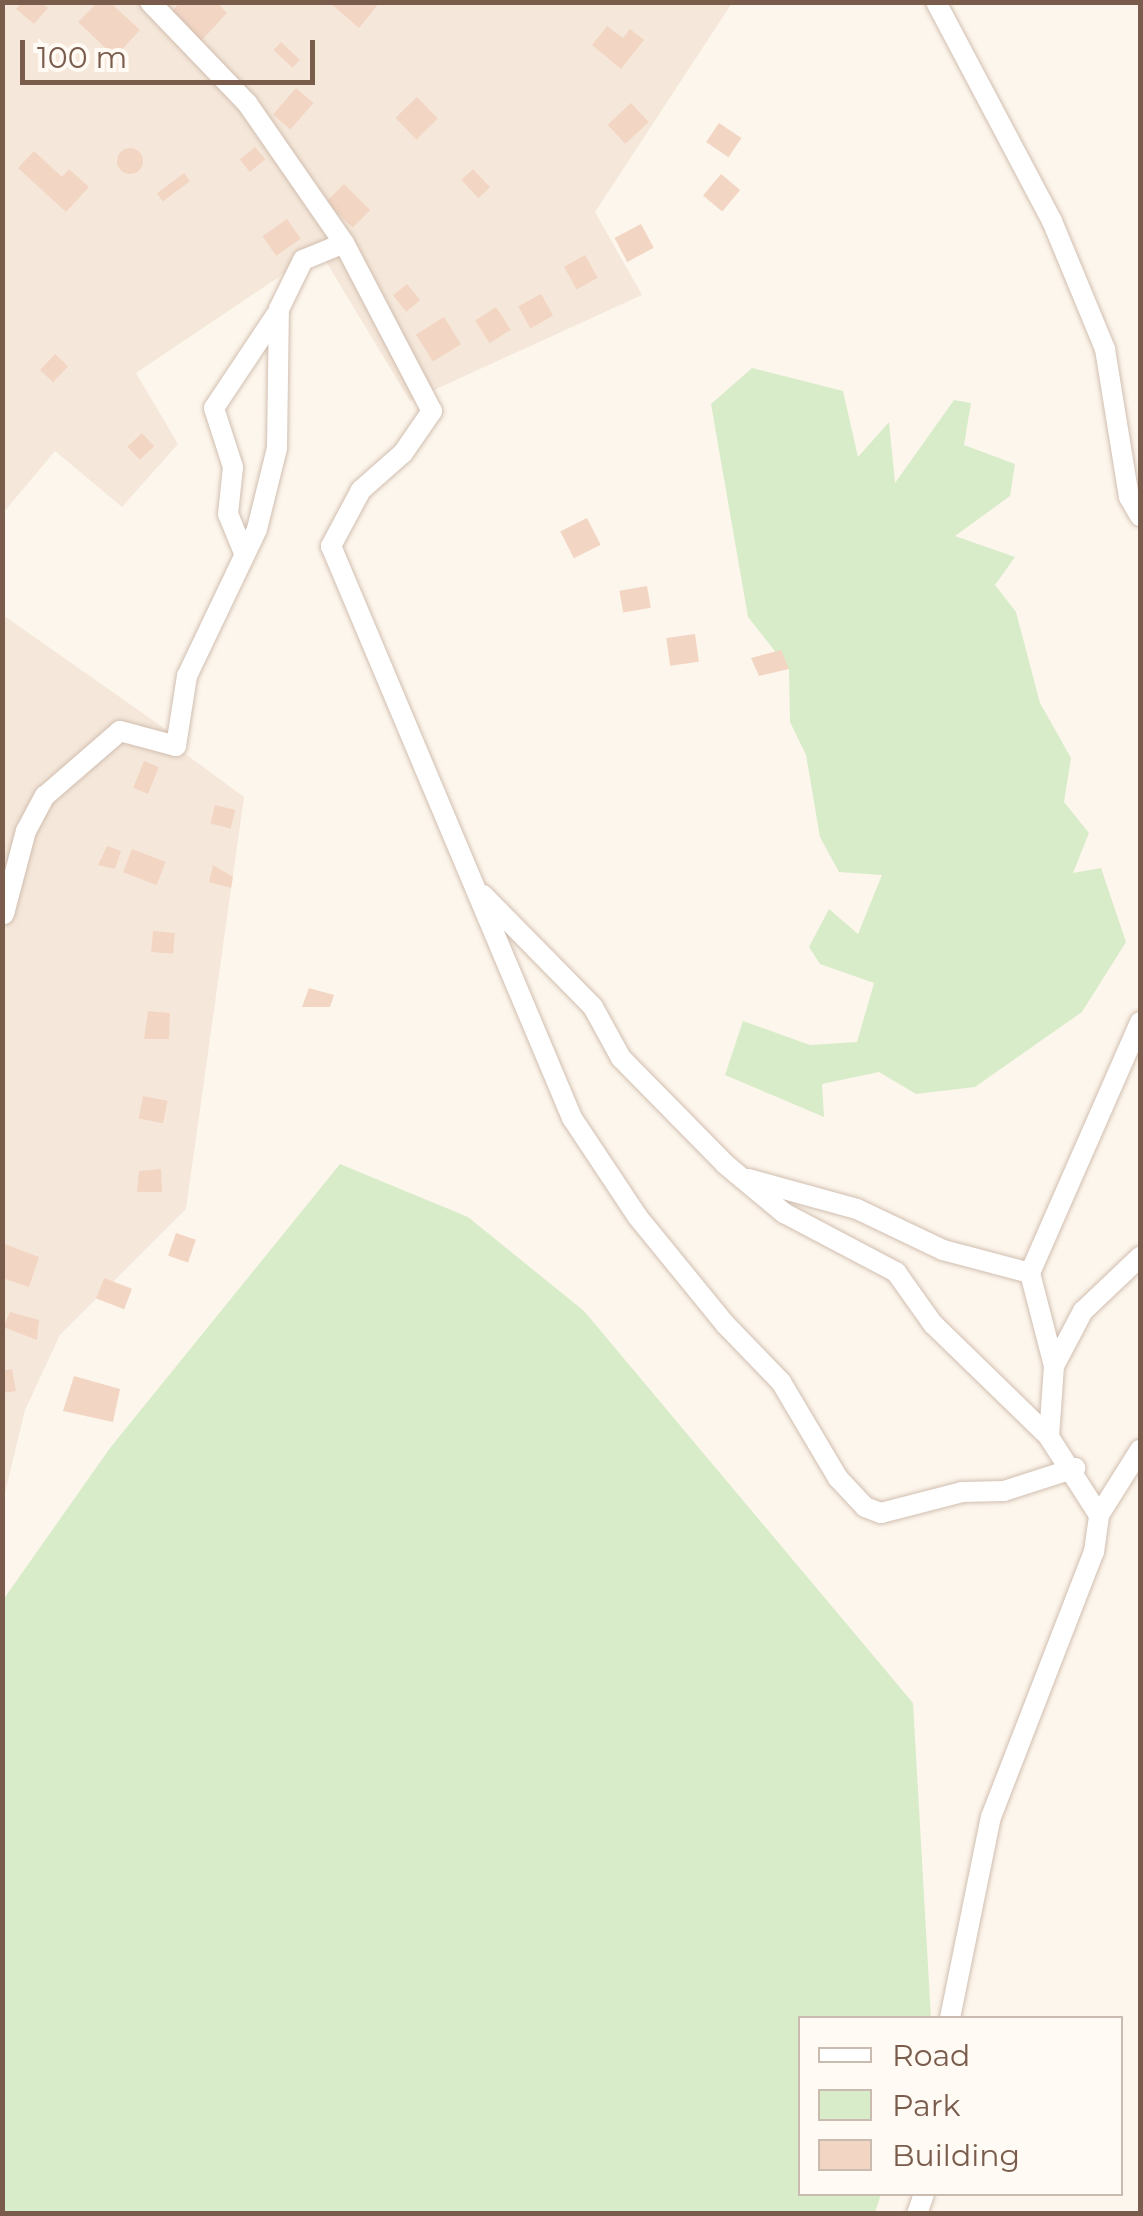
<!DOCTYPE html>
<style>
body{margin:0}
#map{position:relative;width:1143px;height:2216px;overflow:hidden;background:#fdf6ec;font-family:Montserrat,sans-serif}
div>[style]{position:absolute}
.residential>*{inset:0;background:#f5e8da}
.green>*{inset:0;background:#d8ecc9}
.building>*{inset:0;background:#f3d5c3;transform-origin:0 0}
.round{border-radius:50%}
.roads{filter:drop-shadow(0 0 2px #d1beb0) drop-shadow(0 0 2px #d1beb0)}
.minor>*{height:20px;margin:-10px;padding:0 10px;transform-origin:10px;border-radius:10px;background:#fff}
span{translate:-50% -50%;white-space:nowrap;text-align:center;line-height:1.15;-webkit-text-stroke:8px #fffaf3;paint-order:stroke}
.frame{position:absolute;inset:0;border:5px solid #7a5c4d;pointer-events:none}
.legend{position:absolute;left:798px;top:2016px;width:325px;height:180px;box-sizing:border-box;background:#fffaf3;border:2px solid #cabbb1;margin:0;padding:12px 18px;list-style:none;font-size:30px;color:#7a5c4d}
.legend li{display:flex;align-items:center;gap:20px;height:50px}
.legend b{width:50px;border:2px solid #cabbb1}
.scale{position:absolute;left:20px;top:40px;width:295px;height:45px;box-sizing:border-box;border:5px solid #7a5c4d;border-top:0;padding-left:12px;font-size:30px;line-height:35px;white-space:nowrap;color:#7a5c4d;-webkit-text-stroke:8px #fffaf3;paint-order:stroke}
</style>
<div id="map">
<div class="residential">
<i style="clip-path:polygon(3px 3px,732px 3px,595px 212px,642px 295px,410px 401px,319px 250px,136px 373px,178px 444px,122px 507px,55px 451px,3px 513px)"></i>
<i style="clip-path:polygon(3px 615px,178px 738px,176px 747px,244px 797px,186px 1209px,60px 1335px,25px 1410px,3px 1501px)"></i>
</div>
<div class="green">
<i style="clip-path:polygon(752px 368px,843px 391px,858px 457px,889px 422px,895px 483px,954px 400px,971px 403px,964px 445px,1015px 464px,1010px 496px,955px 536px,1015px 557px,995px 585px,1016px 612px,1040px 703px,1071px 758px,1064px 802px,1089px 833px,1073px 873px,1101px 868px,1126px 942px,1082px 1012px,975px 1087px,916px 1094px,879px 1072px,822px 1084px,824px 1117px,725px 1075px,743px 1021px,810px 1045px,857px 1042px,874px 983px,820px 964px,809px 947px,829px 909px,858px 934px,882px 875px,839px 872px,820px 837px,806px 755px,790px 722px,789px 669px,748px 617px,711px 404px)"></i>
<i style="clip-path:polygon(340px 1164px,468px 1217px,584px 1311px,913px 1703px,931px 2018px,800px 2018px,800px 2194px,881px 2194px,875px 2213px,3px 2213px,3px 1600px,110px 1448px)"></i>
</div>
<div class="building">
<i style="clip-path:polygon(22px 2px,41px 2px,48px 8px,34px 24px,16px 9px)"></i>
<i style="clip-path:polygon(180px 2px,216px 2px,227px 13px,200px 42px,170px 14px)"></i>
<i style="clip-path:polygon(329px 2px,380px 2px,359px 28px)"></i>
<i style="clip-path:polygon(97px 3px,113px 5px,140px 30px,115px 57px,78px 22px)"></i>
<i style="clip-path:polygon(607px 26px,623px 38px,630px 29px,644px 40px,621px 69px,592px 45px)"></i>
<i style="left:281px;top:42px;width:26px;height:11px;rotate:43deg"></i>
<i style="left:296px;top:88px;width:23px;height:35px;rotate:41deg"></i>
<i style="left:417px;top:97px;width:30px;height:30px;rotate:46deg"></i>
<i style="left:631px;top:103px;width:26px;height:32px;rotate:47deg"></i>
<i style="left:719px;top:123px;width:27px;height:23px;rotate:34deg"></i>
<i style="left:255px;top:147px;width:16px;height:20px;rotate:50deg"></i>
<i class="round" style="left:117px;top:148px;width:26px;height:26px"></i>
<i style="clip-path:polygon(34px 151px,62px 177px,69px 169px,89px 187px,66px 212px,18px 168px)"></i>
<i style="left:473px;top:169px;width:25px;height:16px;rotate:47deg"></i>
<i style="left:184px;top:173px;width:10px;height:34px;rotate:53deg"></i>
<i style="left:721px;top:174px;width:25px;height:28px;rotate:40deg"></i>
<i style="left:344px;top:184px;width:37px;height:25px;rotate:45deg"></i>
<i style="left:287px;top:219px;width:24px;height:30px;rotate:55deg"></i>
<i style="left:641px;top:224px;width:27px;height:30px;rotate:62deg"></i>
<i style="left:585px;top:255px;width:26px;height:24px;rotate:61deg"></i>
<i style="left:407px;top:284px;width:21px;height:18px;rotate:51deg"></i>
<i style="left:541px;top:294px;width:25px;height:26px;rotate:61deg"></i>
<i style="left:496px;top:307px;width:27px;height:25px;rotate:57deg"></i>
<i style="left:444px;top:317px;width:32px;height:33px;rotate:58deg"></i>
<i style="left:55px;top:354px;width:18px;height:22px;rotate:43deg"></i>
<i style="left:142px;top:433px;width:18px;height:20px;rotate:47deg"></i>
<i style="left:587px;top:518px;width:30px;height:30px;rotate:63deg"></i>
<i style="left:647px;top:586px;width:22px;height:28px;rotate:80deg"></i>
<i style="left:695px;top:634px;width:28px;height:29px;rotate:82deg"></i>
<i style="clip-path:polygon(781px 650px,789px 669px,759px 676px,751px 658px)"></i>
<i style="left:144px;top:761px;width:16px;height:29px;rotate:22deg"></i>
<i style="left:215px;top:805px;width:21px;height:19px;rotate:14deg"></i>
<i style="clip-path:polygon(107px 846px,121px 851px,115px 869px,98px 865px)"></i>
<i style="left:132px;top:849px;width:36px;height:25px;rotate:21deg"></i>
<i style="clip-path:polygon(213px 865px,233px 877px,231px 888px,209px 882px)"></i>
<i style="left:153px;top:931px;width:22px;height:21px;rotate:5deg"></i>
<i style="clip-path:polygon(309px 988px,334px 995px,330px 1007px,302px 1007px)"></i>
<i style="clip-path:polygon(148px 1011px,170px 1013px,169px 1039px,144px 1039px)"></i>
<i style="left:143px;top:1096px;width:25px;height:23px;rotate:11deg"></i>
<i style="clip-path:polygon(161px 1169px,162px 1192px,137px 1192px,139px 1171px)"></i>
<i style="left:176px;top:1233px;width:21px;height:24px;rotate:19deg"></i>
<i style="clip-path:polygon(2px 1243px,39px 1257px,29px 1287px,2px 1278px)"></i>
<i style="left:104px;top:1278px;width:30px;height:22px;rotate:21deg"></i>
<i style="clip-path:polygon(10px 1312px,39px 1320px,37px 1340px,3px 1327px)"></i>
<i style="clip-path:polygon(12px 1369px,16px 1391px,2px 1393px,2px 1371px)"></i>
<i style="clip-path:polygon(74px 1376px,120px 1389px,113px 1422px,63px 1411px)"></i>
</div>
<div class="roads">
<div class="minor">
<i style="left:150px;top:2px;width:140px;rotate:46.2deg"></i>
<i style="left:247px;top:103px;width:170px;rotate:55.3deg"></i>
<i style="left:344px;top:243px;width:190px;rotate:62.4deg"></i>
<i style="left:432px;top:411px;width:51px;rotate:124.6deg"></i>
<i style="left:403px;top:453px;width:56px;rotate:138.6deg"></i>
<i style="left:361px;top:490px;width:64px;rotate:118.2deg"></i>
<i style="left:331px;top:546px;width:621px;rotate:67.15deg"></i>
<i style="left:572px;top:1118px;width:118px;rotate:56.4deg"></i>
<i style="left:637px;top:1216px;width:139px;rotate:50.8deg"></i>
<i style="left:725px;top:1324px;width:81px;rotate:46deg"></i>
<i style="left:781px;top:1382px;width:112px;rotate:59.3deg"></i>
<i style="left:838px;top:1478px;width:40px;rotate:47deg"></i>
<i style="left:865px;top:1507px;width:17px;rotate:21deg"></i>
<i style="left:881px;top:1513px;width:84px;rotate:-14.5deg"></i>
<i style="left:962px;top:1492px;width:42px;rotate:-1.4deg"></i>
<i style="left:1004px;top:1491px;width:75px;rotate:-17.9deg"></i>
<i style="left:936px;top:2px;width:248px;rotate:62.1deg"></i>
<i style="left:1052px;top:221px;width:139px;rotate:67.5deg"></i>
<i style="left:1105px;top:349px;width:150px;rotate:80.8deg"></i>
<i style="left:1129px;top:497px;width:22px;rotate:60deg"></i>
<i style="left:244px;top:553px;width:42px;rotate:-112.3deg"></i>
<i style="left:228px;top:514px;width:47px;rotate:-83.9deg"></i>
<i style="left:233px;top:467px;width:62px;rotate:-107.9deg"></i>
<i style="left:214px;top:408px;width:112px;rotate:-56.3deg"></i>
<i style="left:483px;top:895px;width:157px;rotate:45.5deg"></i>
<i style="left:593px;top:1007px;width:58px;rotate:61.2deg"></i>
<i style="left:621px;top:1058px;width:148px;rotate:45.5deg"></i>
<i style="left:725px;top:1164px;width:77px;rotate:39.7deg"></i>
<i style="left:784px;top:1213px;width:127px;rotate:27.8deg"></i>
<i style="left:896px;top:1272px;width:64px;rotate:54.6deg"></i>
<i style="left:933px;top:1324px;width:162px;rotate:44.2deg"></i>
<i style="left:4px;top:914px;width:86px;rotate:-75.2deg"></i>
<i style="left:26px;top:831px;width:40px;rotate:-62deg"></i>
<i style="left:45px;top:796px;width:99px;rotate:-40.9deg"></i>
<i style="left:120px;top:731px;width:58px;rotate:15deg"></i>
<i style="left:176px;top:746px;width:71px;rotate:-81.1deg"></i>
<i style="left:187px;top:676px;width:163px;rotate:-64.5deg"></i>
<i style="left:257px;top:529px;width:83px;rotate:-76.1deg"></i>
<i style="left:277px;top:448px;width:139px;rotate:-89.2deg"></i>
<i style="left:279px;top:309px;width:55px;rotate:-63.9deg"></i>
<i style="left:303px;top:260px;width:44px;rotate:-22.5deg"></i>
<i style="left:748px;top:1179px;width:113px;rotate:15.4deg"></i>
<i style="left:857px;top:1209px;width:95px;rotate:25.5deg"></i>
<i style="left:943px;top:1250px;width:90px;rotate:14.8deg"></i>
<i style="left:1054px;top:1366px;width:96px;rotate:-104.5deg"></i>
<i style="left:1030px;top:1273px;width:274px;rotate:-66.3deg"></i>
<i style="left:1099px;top:1515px;width:77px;rotate:-57.8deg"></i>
<i style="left:950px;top:2018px;width:205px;rotate:-78.5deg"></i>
<i style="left:991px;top:1817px;width:284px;rotate:-68.8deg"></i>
<i style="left:1094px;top:1552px;width:37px;rotate:-82deg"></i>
<i style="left:1099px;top:1515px;width:93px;rotate:-122.7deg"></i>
<i style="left:1049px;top:1437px;width:71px;rotate:-86deg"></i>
<i style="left:1054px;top:1366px;width:62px;rotate:-62.2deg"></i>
<i style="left:1083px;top:1311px;width:79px;rotate:-43.5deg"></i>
<i style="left:917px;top:2214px;width:21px;rotate:-71deg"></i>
</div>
</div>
<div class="frame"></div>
<ul class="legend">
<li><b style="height:12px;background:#fff"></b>Road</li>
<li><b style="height:28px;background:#d8ecc9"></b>Park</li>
<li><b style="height:28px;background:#f3d5c3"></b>Building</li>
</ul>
<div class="scale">100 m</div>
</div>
